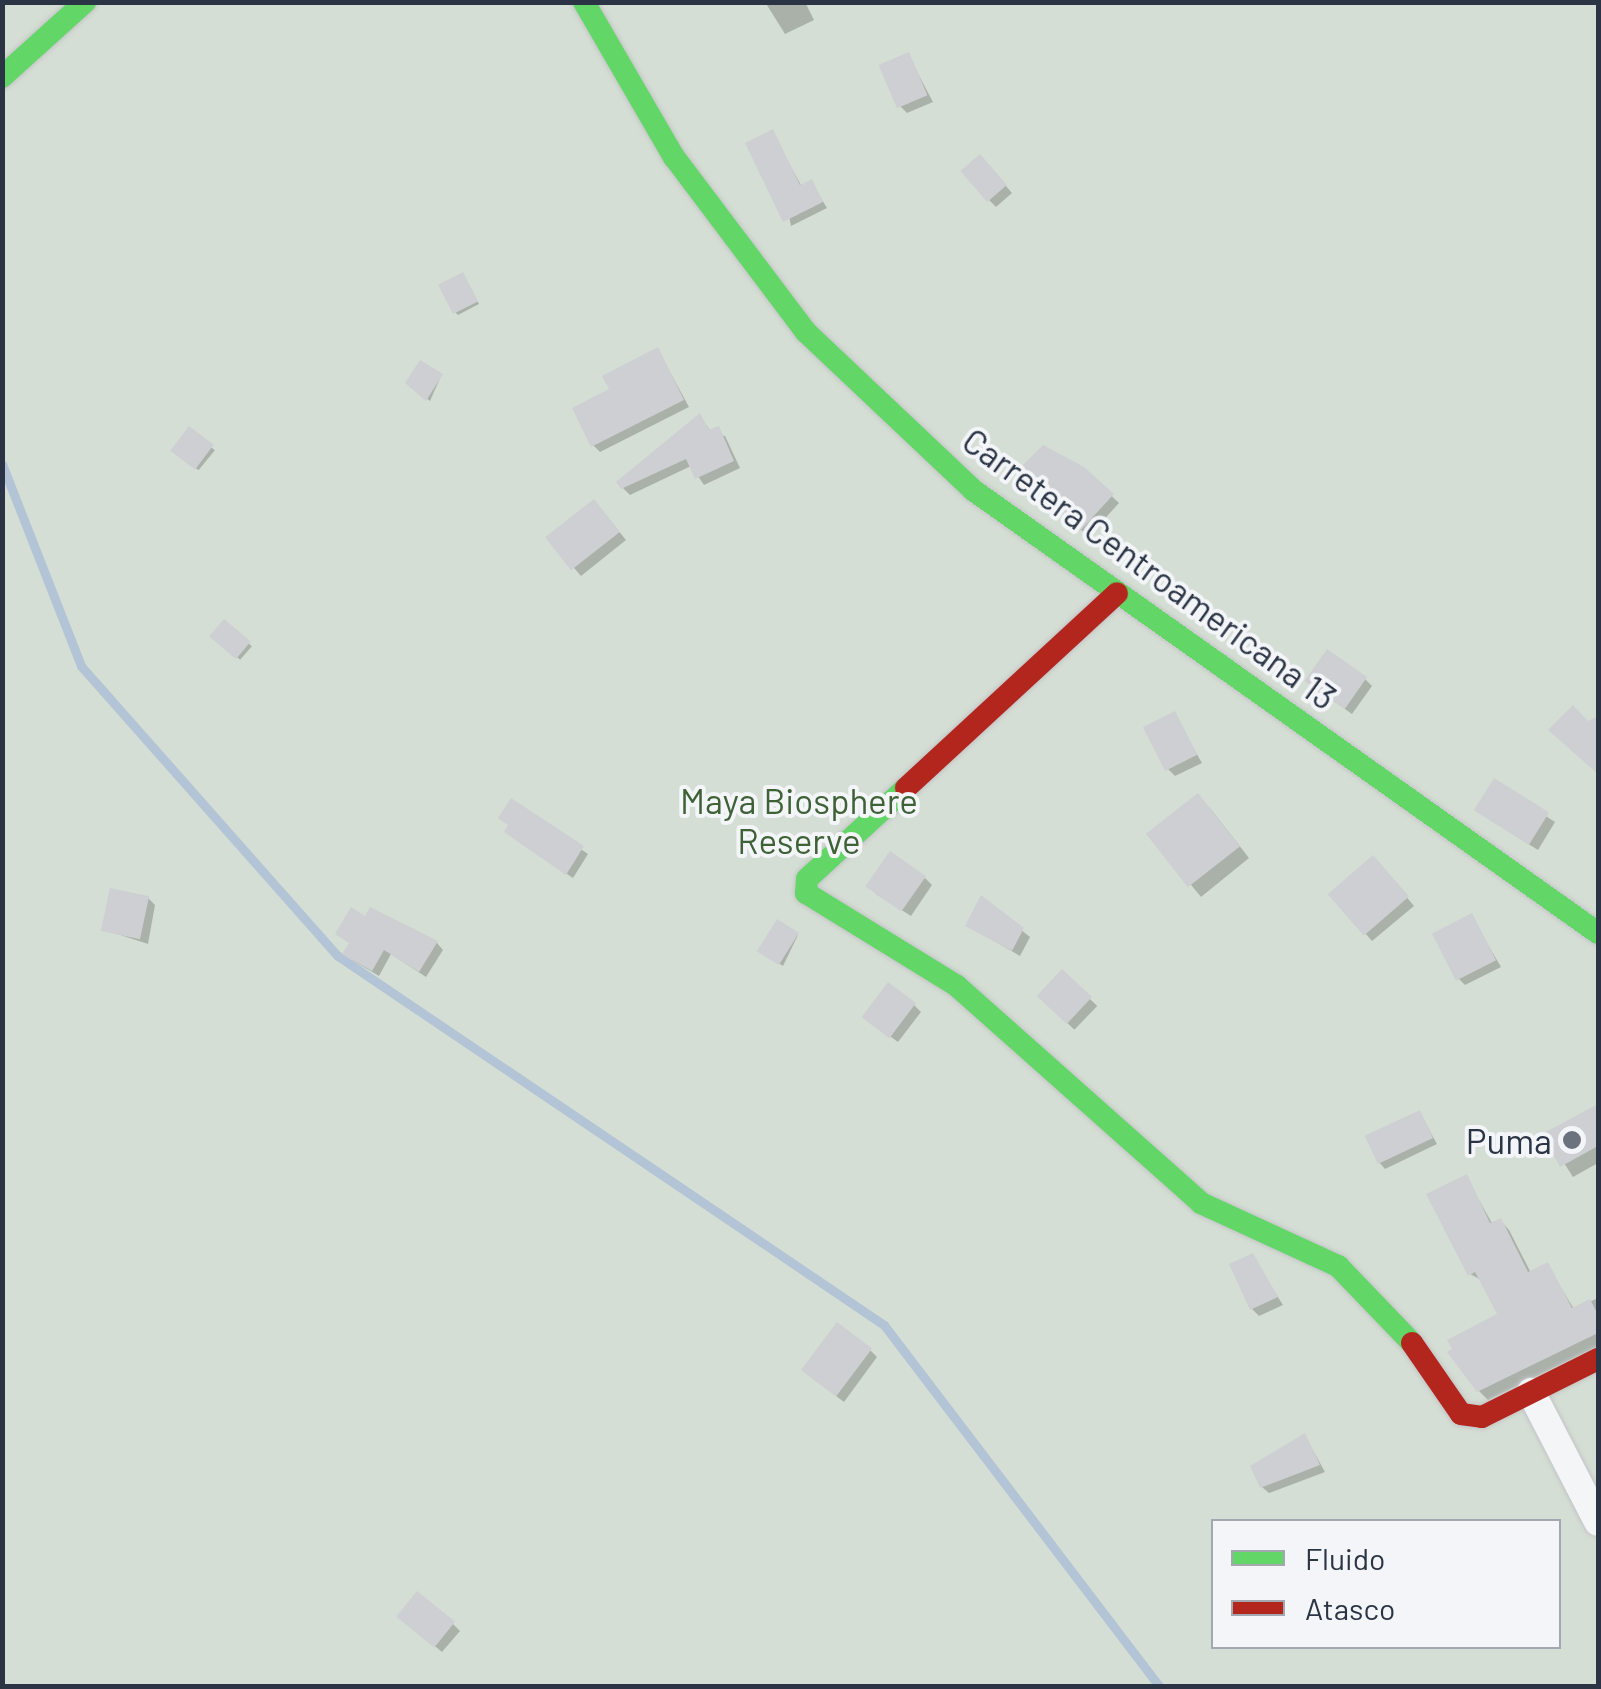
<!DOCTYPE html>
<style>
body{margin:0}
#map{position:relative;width:1601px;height:1689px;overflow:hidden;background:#e5e7e9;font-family:Barlow,sans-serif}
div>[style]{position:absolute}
.green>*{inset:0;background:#d5ded4}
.shadow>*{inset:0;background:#0003;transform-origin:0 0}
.stream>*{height:9px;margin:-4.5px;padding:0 4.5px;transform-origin:4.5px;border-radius:4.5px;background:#b2c4d5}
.building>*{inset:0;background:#cdcfd2;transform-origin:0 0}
.roads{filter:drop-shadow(0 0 2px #c3c5c7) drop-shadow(0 0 2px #c3c5c7)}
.street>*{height:28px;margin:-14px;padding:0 14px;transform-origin:14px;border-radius:14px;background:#f4f5f6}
.fast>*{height:22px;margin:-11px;padding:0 11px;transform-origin:11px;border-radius:11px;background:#63d668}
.jam>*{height:22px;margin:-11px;padding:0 11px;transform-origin:11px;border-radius:11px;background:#b3261e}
.dots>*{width:28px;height:28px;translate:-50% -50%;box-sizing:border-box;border:5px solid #f3f5f8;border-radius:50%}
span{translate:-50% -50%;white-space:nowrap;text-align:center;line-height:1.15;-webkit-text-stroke:8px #f3f5f8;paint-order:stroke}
.street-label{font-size:35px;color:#2a3444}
.park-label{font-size:35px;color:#3f6136}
.poi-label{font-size:35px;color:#2a3444}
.right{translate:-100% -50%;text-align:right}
.frame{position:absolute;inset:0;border:5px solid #2a3444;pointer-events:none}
.legend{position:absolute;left:1211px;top:1519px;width:350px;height:130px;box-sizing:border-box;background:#f3f5f8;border:2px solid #a3a8b0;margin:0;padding:12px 18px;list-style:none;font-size:30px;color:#2a3444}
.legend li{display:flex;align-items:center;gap:20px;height:50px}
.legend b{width:50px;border:2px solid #a3a8b0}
</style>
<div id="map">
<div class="green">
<i style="clip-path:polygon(evenodd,3px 3px,1598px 3px,1598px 1686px,3px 1686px,3px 3px,1214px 1522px,1558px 1522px,1558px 1646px,1214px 1646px,1214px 1522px)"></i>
</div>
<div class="shadow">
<i style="clip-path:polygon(765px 2px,805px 2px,814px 20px,785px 34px)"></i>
<i style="clip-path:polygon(908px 55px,933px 102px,907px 113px,900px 106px)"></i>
<i style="clip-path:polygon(772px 132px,802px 187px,811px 182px,827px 208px,791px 226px)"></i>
<i style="clip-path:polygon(987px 164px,1012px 193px,996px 207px,989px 200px)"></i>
<i style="clip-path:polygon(465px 278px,479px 304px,458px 315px,455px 312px)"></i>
<i style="clip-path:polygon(658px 350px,689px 407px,600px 452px,593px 445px,613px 390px)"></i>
<i style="clip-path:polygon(441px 376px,430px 401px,408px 383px)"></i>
<i style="clip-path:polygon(700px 416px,711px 432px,725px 436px,740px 468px,704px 485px,691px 466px,630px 495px,623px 488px)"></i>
<i style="left:190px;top:430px;width:32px;height:26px;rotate:39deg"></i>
<i style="clip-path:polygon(1083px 469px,1119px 503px,1089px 536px,1059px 513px)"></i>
<i style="clip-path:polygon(601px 509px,626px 540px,581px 576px,549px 539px)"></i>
<i style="left:224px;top:622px;width:37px;height:18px;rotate:41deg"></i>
<i style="clip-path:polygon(1365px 679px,1372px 686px,1352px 714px,1315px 688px)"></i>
<i style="clip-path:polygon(1174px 714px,1202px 763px,1175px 776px,1168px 769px)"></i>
<i style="clip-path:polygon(1494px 782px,1555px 822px,1538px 850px,1484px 816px)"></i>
<i style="clip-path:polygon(512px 802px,588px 854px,573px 878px,512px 837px)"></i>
<i style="clip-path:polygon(1209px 807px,1249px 858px,1201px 897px,1150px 835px)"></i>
<i style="clip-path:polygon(1380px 865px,1414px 906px,1372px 941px,1331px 894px)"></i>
<i style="clip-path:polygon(925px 878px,932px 885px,911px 916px,876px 894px)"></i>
<i style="clip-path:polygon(148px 898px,155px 905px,148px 944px,105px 930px)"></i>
<i style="clip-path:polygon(982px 898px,1030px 937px,1020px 956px,968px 926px)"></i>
<i style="clip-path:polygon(1471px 916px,1501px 967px,1465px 985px,1458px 978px)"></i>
<i style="clip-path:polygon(366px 920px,412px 928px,437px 943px,443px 950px,426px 977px,391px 954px,379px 976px,352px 960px,351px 944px,338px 934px)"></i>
<i style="clip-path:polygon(798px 935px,783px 966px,763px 953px)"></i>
<i style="left:1062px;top:972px;width:49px;height:33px;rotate:44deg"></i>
<i style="clip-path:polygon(914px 1005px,921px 1012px,898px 1042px,872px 1023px)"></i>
<i style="clip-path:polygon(1598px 1107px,1598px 1163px,1573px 1177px,1546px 1135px)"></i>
<i style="clip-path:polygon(1420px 1113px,1437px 1144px,1385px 1169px,1379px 1162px)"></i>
<i style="clip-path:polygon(1466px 1177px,1493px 1225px,1501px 1221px,1509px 1230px,1531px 1273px,1547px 1265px,1574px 1309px,1598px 1298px,1598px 1346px,1488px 1400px,1479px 1391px,1500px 1315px,1483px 1281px,1470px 1274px)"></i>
<i style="clip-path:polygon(1252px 1256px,1283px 1305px,1259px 1316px,1252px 1309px)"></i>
<i style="clip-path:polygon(870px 1350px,877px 1357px,844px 1402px,811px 1377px)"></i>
<i style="clip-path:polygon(1305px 1436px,1325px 1472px,1269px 1493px,1262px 1487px)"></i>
<i style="clip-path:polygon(407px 1623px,453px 1624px,460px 1631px,442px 1652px)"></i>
</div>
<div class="stream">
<i style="left:2px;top:464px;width:217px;rotate:68.6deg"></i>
<i style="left:81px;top:666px;width:387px;rotate:48.5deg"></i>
<i style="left:338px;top:956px;width:659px;rotate:34.05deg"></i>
<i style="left:884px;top:1325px;width:454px;rotate:52.7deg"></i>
</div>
<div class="building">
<i style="left:909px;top:52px;width:47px;height:33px;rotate:67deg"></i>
<i style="clip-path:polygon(773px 129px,800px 185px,812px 179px,823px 202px,783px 222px,745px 143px)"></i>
<i style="left:980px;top:154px;width:41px;height:26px;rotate:49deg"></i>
<i style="left:463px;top:272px;width:33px;height:28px;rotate:63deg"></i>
<i style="clip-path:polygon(658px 347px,684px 400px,591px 447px,572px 408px,609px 389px,602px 376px)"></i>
<i style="clip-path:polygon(420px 360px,443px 374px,426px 401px,405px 383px)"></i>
<i style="clip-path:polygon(700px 413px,709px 430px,719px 426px,734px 461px,695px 479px,686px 459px,621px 489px,616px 482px)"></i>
<i style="left:189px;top:426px;width:31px;height:31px;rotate:37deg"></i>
<i style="clip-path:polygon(1043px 445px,1084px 467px,1114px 494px,1080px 531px,1049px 506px,1056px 498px,1022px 466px)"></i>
<i style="left:594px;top:499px;width:42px;height:62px;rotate:52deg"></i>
<i style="left:224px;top:619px;width:35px;height:23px;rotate:40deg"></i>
<i style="left:1327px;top:649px;width:49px;height:39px;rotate:35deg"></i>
<i style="clip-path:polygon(1573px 705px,1588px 721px,1598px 716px,1598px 774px,1548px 730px)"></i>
<i style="left:1175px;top:711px;width:49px;height:36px;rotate:63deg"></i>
<i style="left:1494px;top:778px;width:65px;height:38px;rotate:32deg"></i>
<i style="left:1198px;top:793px;width:68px;height:66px;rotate:52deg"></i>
<i style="clip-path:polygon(511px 798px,584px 846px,566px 875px,504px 832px,508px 825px,498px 818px)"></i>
<i style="left:890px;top:851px;width:44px;height:43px;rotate:35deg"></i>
<i style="left:1373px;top:855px;width:55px;height:60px;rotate:49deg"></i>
<i style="left:110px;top:888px;width:40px;height:44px;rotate:12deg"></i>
<i style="clip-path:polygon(981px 895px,1024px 928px,1012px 951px,965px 926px)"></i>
<i style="clip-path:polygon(351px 907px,365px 916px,370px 907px,438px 941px,419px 972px,384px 950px,372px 971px,342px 954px,349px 943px,335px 934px)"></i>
<i style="left:1472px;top:913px;width:53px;height:45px;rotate:63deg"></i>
<i style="left:777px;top:919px;width:26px;height:38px;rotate:32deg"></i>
<i style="left:1062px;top:969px;width:41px;height:37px;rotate:43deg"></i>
<i style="left:888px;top:982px;width:35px;height:44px;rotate:37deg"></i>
<i style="clip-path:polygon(1598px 1104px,1598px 1146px,1560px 1167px,1542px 1134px)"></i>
<i style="left:1420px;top:1110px;width:31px;height:61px;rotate:65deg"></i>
<i style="clip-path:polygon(1467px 1174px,1490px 1223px,1501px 1218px,1528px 1272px,1548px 1262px,1572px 1308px,1590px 1299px,1598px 1315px,1598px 1333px,1477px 1392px,1447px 1352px,1452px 1349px,1447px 1340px,1497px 1314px,1475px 1272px,1468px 1276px,1426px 1194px)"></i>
<i style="clip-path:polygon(1253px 1253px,1278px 1297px,1250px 1310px,1229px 1264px)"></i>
<i style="left:837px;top:1322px;width:44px;height:60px;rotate:37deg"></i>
<i style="clip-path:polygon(1305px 1433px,1320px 1465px,1260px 1488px,1250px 1466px)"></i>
<i style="left:417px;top:1591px;width:49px;height:33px;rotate:39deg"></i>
</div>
<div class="roads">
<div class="street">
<i style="left:1531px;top:1392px;width:146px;rotate:62.7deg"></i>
</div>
<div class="fast">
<i style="left:584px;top:2px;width:179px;rotate:59.9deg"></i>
<i style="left:674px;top:157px;width:219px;rotate:53deg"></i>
<i style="left:806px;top:332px;width:230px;rotate:43.4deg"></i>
<i style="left:973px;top:490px;width:766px;rotate:35.33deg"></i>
<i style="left:2px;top:77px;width:112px;rotate:-42.1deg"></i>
<i style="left:906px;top:788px;width:134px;rotate:137.4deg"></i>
<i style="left:807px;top:879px;width:14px;rotate:94deg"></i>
<i style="left:806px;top:893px;width:177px;rotate:31.6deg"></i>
<i style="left:957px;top:986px;width:327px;rotate:41.6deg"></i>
<i style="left:1201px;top:1203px;width:151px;rotate:24.7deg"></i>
<i style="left:1338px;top:1266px;width:107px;rotate:46.1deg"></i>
</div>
<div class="jam">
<i style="left:906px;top:788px;width:287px;rotate:-42.7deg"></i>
<i style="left:1412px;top:1343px;width:86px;rotate:55.4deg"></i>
<i style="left:1461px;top:1414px;width:21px;rotate:8deg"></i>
<i style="left:1482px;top:1417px;width:130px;rotate:-26.6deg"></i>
</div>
</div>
<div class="dots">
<i style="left:1572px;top:1140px;background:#6b737e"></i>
</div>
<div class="street-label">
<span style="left:1150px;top:568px;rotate:36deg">Carretera Centroamericana 13</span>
</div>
<div class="park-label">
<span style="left:799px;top:820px">Maya Biosphere<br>Reserve</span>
</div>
<div class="poi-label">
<span class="right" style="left:1552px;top:1140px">Puma</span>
</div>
<div class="frame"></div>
<ul class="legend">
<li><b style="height:12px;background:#63d668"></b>Fluido</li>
<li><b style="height:12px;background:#b3261e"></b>Atasco</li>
</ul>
</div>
